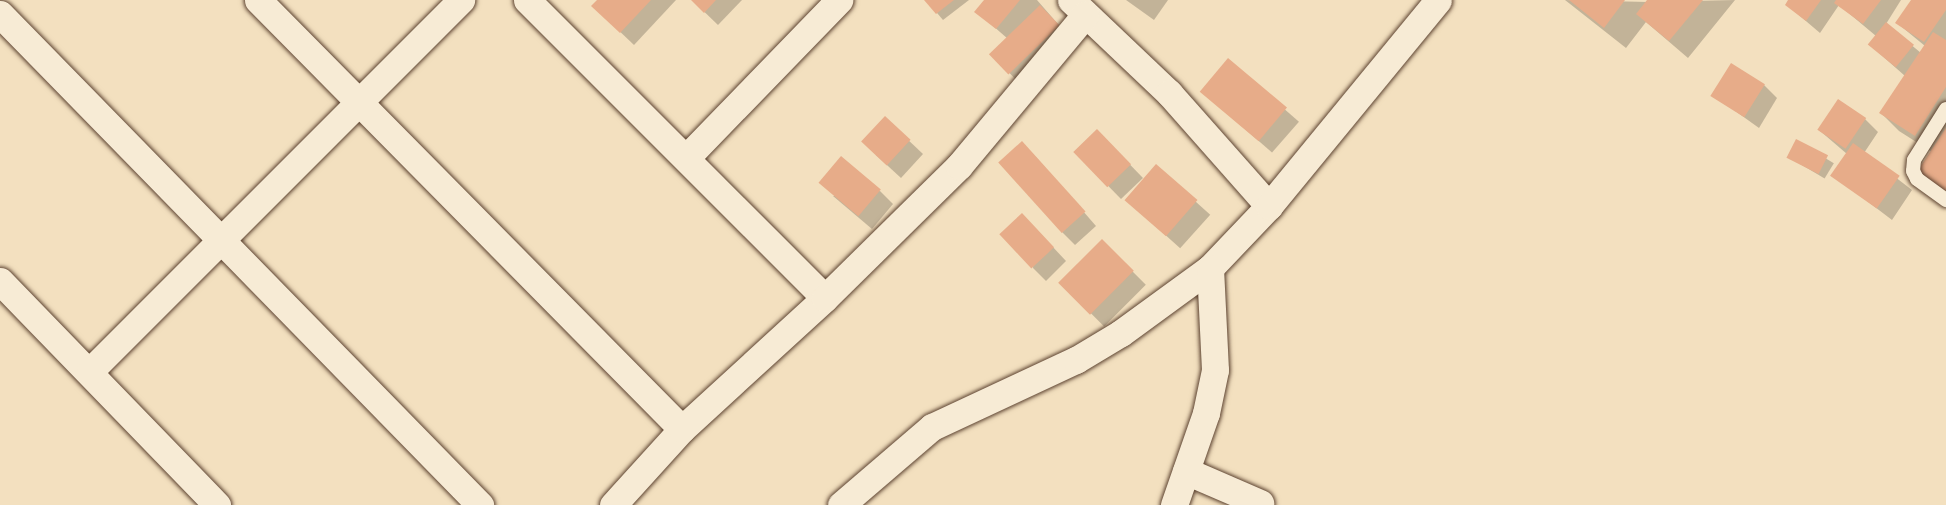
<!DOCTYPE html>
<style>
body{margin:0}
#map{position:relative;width:1946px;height:505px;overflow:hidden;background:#f3e0bf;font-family:"IM FELL English",serif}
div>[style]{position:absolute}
.shadow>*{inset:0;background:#0003;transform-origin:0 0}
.building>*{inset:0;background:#e7ac89;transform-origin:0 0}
.roads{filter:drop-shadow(0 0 2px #5c4230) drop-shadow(0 0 2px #5c4230)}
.lane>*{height:14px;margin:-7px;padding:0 7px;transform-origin:7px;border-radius:7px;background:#f7ebd5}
.street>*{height:27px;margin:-13.5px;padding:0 13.5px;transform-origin:13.5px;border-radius:13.5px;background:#f7ebd5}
span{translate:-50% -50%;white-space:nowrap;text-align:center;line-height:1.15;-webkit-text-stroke:4.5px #f7ebd5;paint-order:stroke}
</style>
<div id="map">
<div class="shadow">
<i style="clip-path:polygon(599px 0,676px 0,634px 45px,593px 6px)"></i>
<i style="clip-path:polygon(692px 0,742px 0,718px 25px)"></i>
<i style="clip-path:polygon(926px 0,969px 0,943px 20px)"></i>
<i style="clip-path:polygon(985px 0,1037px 0,1071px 39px,1023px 87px,992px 55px,1008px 39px,976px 11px)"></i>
<i style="clip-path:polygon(1126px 0,1168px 0,1154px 20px)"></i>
<i style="clip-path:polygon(1565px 0,1648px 2px,1735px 0,1688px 58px,1646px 22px,1626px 48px)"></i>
<i style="clip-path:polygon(1790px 0,1901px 0,1886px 24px,1921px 53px,1925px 46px,1897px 23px,1912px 0,1946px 0,1946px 194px,1932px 152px,1899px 131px,1881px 113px,1905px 76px,1870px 45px,1876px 36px,1839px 5px,1820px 33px,1787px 5px)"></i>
<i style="left:1228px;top:60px;width:94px;height:41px;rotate:41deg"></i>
<i style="clip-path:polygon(1764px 85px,1777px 98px,1759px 128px,1713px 95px)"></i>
<i style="clip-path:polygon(885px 118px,923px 154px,901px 178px,876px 155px)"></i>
<i style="clip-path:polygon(1865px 119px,1878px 132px,1864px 153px,1912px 190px,1892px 220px,1833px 175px,1847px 154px,1819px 130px)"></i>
<i style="left:1797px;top:141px;width:43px;height:18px;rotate:31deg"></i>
<i style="clip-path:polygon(1110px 144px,1143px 178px,1121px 199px,1076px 153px)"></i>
<i style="clip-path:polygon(1035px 156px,1096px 226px,1075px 245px,1062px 232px)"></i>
<i style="left:1156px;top:166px;width:73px;height:45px;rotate:42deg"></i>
<i style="clip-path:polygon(880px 191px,893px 204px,872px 229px,833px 196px)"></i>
<i style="clip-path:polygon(1035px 228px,1066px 261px,1046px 281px,1033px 268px)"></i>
<i style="left:1102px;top:241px;width:62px;height:59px;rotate:45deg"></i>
</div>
<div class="building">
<i style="clip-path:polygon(597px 0,651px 0,620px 33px,591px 6px)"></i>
<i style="clip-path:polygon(691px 0,716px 0,704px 13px)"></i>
<i style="clip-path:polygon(924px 0,954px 0,936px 14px)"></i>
<i style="clip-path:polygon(984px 0,1020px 0,996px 29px,974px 12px)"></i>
<i style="clip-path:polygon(1569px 0,1625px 0,1604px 28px)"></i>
<i style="clip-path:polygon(1647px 0,1703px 0,1669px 41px,1636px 14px)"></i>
<i style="clip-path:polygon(1788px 0,1821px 0,1806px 21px,1785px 5px)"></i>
<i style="clip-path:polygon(1836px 0,1881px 0,1863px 24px,1834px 3px)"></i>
<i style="clip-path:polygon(1911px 0,1946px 0,1946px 10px,1924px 42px,1895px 23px)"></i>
<i style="left:1040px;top:5px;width:28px;height:71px;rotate:46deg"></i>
<i style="left:1886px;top:22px;width:36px;height:29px;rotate:39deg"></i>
<i style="clip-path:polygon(1933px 32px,1946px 40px,1946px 87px,1915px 136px,1879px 113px)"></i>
<i style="left:1228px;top:58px;width:77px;height:44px;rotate:40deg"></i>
<i style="left:1731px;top:63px;width:40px;height:39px;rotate:32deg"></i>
<i style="left:1838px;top:99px;width:34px;height:37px;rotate:34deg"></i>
<i style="left:885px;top:116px;width:35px;height:35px;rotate:43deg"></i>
<i style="clip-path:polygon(1946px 128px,1946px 194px,1916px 173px)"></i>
<i style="left:1097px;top:129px;width:49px;height:33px;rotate:46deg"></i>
<i style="left:1796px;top:139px;width:36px;height:21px;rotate:27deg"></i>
<i style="left:1022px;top:141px;width:95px;height:32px;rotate:48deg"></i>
<i style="left:1853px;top:143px;width:57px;height:40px;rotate:35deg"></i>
<i style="left:841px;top:156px;width:52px;height:35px;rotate:40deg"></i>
<i style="left:1156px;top:164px;width:55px;height:48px;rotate:41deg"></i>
<i style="left:1022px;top:213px;width:47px;height:31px;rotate:47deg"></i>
<i style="left:1102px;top:239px;width:45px;height:62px;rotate:45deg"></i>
</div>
<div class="roads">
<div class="lane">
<i style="left:1946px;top:109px;width:60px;rotate:122.1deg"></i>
<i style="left:1914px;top:160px;width:11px;rotate:95deg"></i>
<i style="left:1913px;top:171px;width:9px;rotate:63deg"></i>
<i style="left:1917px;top:179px;width:36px;rotate:36deg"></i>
</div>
<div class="street">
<i style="left:258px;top:0;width:603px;rotate:45.34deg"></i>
<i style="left:527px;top:0;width:421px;rotate:45deg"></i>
<i style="left:1071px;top:0;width:135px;rotate:43.5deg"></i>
<i style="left:1169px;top:93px;width:151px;rotate:48.5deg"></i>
<i style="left:0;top:14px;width:687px;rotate:45.65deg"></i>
<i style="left:687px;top:157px;width:219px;rotate:-45.9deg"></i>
<i style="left:0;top:281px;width:312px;rotate:45.9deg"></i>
<i style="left:90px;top:371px;width:525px;rotate:-45deg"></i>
<i style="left:1186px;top:471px;width:81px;rotate:23.4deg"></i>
<i style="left:613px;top:505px;width:103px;rotate:-47.8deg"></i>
<i style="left:682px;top:429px;width:194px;rotate:-42.5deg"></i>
<i style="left:825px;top:298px;width:188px;rotate:-44.6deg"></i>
<i style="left:959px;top:166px;width:197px;rotate:-50.2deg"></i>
<i style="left:841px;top:505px;width:120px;rotate:-40.6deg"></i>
<i style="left:932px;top:427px;width:159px;rotate:-25deg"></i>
<i style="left:1076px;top:360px;width:52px;rotate:-31deg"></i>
<i style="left:1121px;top:333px;width:110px;rotate:-36.1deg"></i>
<i style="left:1210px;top:268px;width:86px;rotate:-46.4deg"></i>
<i style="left:1269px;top:206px;width:266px;rotate:-50.6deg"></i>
<i style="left:1174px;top:505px;width:97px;rotate:-70.8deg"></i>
<i style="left:1206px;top:413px;width:44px;rotate:-78.2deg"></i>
<i style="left:1215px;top:370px;width:102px;rotate:-92.8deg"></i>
</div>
</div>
</div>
